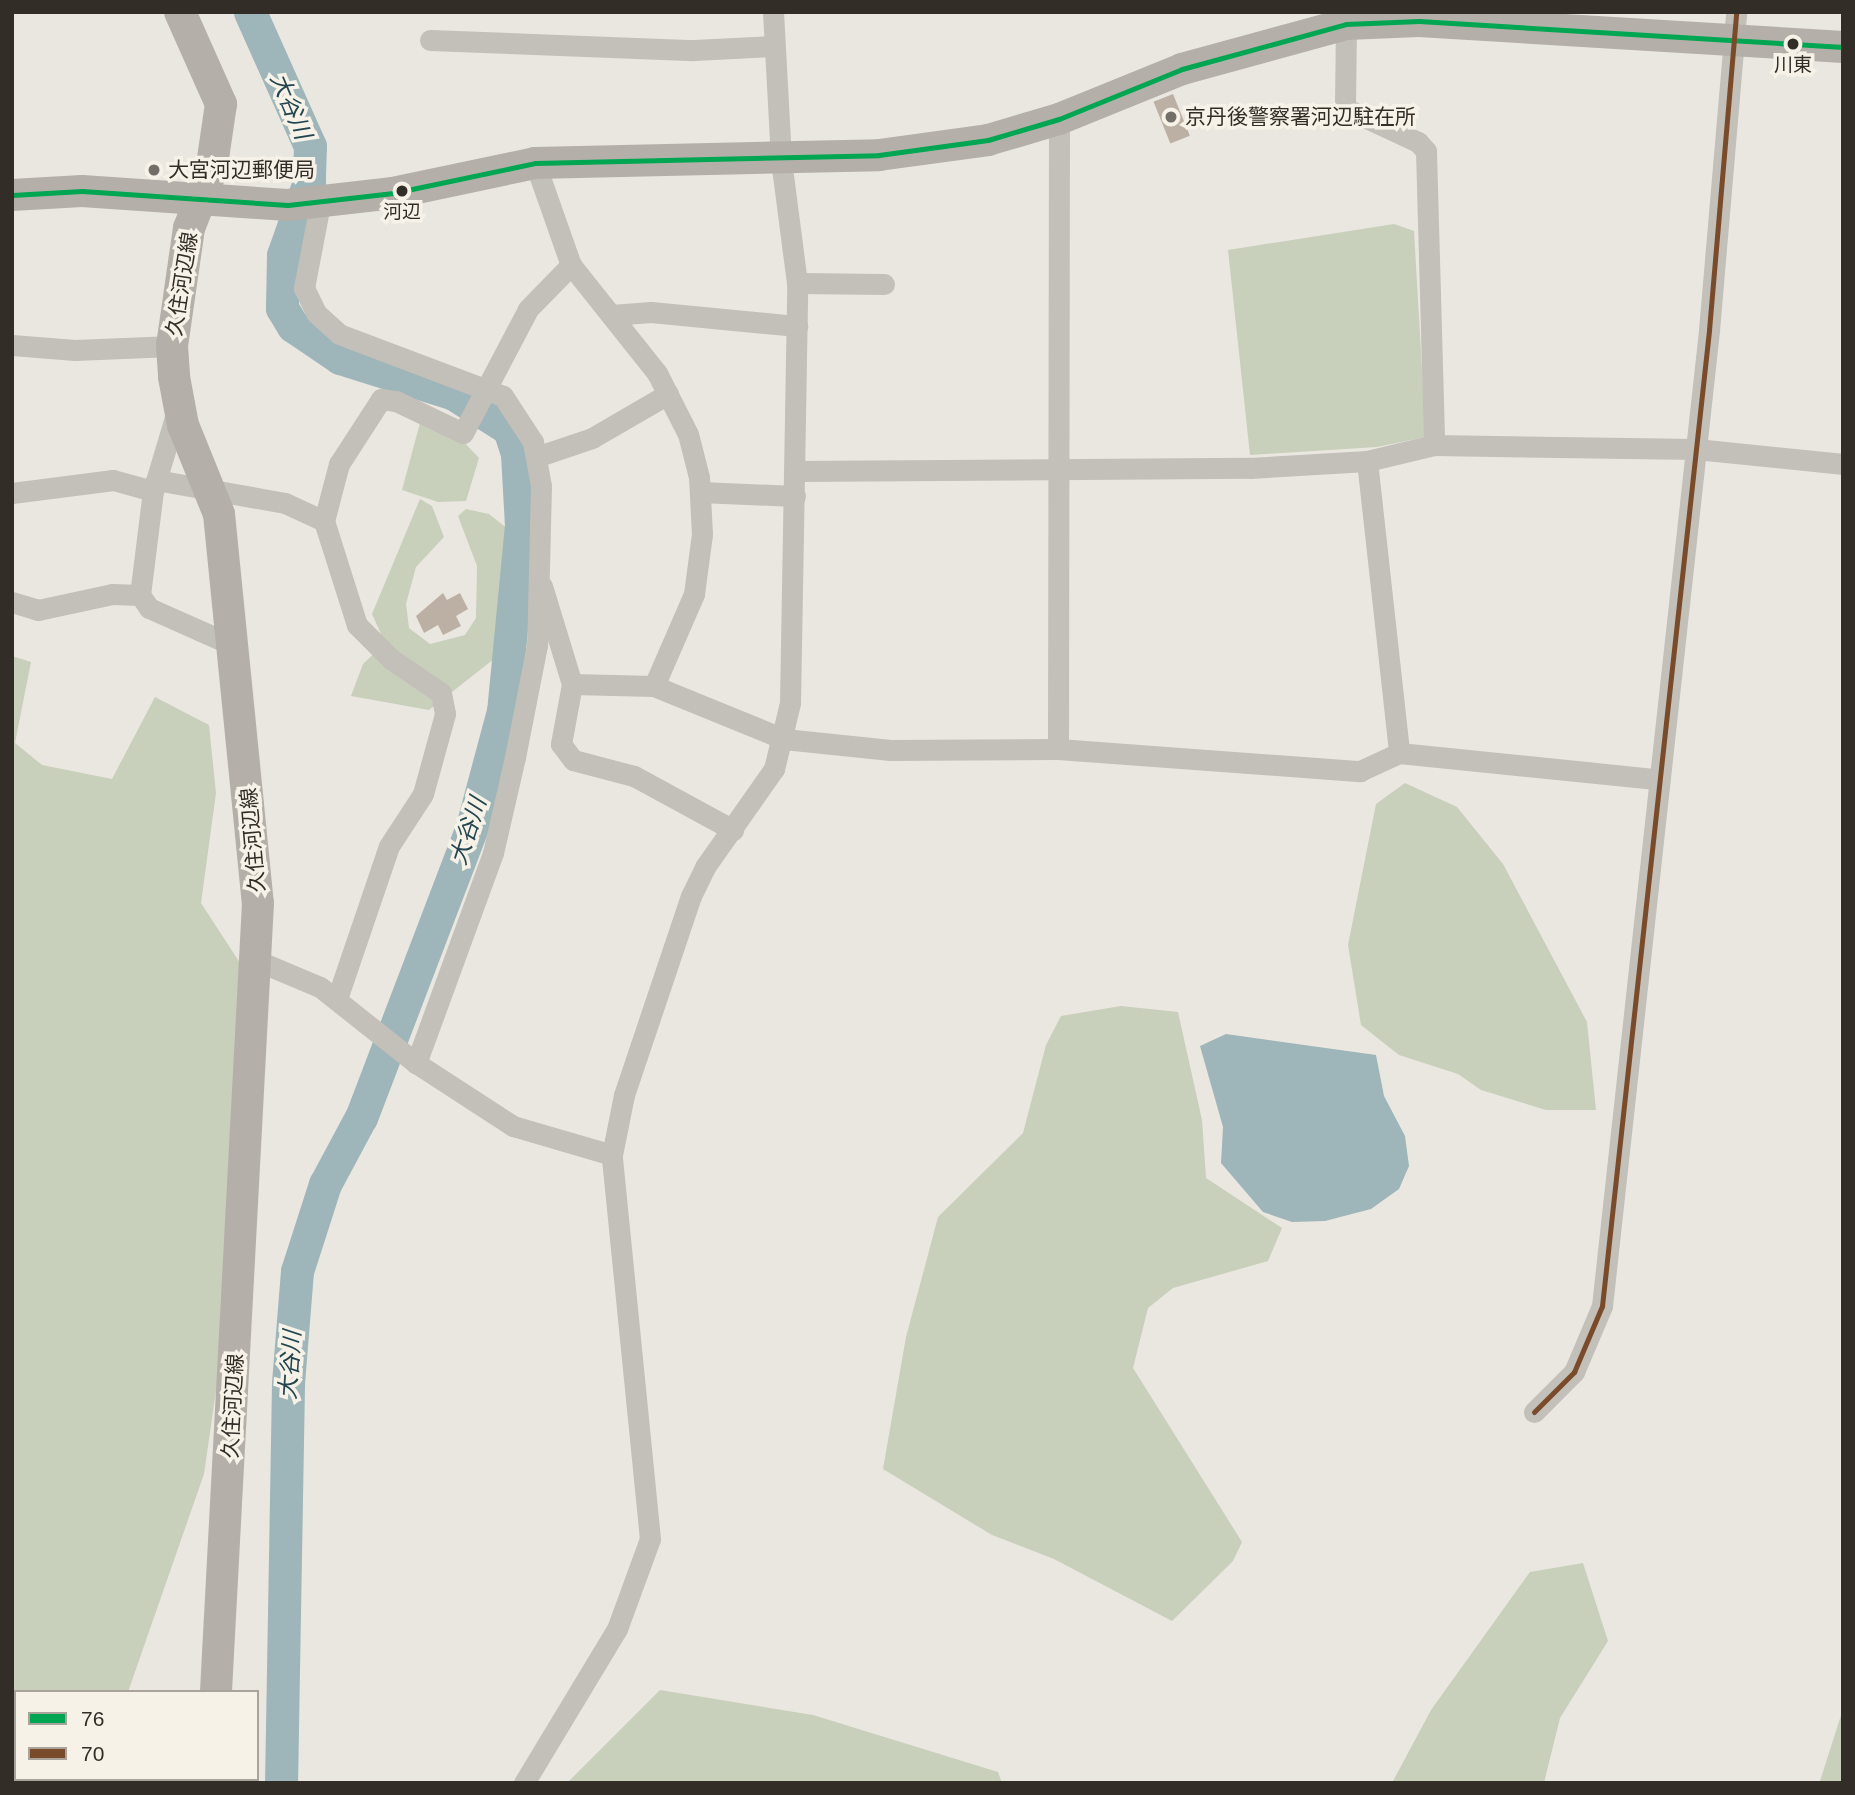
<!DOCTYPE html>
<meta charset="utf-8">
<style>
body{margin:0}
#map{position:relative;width:1855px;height:1795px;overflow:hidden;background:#eae7e0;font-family:Arial,"Noto Sans JP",sans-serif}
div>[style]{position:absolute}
.green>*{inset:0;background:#c8cfbb}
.water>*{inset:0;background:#9eb5b9}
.river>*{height:33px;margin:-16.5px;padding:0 16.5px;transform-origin:16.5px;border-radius:16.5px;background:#9eb5b9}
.building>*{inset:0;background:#bcafa4;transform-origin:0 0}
.minor>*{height:21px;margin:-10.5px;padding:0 10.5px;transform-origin:10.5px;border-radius:10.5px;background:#c3bfb9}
.secondary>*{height:32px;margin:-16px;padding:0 16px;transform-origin:16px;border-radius:16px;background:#b4b0a9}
.bus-1>*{height:5px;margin:-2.5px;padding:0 2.5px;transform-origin:2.5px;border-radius:2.5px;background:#00a651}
.bus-2>*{height:5px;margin:-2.5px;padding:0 2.5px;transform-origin:2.5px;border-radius:2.5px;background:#7a4b2a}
.dots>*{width:19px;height:19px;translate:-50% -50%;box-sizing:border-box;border:4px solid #f7f2e7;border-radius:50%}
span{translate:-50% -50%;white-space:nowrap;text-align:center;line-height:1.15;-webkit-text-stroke:7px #f7f2e7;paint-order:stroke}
.bus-label{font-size:19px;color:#332d28}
.poi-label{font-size:21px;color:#332d28}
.left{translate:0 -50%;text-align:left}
.street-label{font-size:21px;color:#332d28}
.water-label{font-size:23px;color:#224550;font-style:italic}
.frame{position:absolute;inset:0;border:14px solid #332d28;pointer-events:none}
.legend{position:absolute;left:14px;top:1690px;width:245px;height:91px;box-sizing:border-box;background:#f7f2e7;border:2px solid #a9a39b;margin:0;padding:9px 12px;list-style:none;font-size:21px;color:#332d28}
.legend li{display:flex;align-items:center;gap:14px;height:35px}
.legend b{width:35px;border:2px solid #a9a39b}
</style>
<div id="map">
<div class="green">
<i style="clip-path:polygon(1394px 224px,1414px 231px,1426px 437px,1377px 447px,1250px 455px,1228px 250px)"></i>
<i style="clip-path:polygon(420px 423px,462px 440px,479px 458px,466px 501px,438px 502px,402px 490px)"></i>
<i style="clip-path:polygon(420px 499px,432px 506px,444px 537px,416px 567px,406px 604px,409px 628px,430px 644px,465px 635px,476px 618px,477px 566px,458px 516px,466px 509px,489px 514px,512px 532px,499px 655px,429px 710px,351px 696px,363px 664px,385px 643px,372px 614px)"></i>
<i style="clip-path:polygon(12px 656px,31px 662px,15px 743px,42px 765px,112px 779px,155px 697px,209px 725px,216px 793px,201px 903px,240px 963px,218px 1377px,204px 1474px,128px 1692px,16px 1692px,16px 1779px,92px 1783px,12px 1783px)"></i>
<i style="clip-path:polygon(1405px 783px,1457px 807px,1503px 864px,1587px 1022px,1596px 1110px,1546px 1110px,1481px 1090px,1458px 1074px,1399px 1055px,1361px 1025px,1348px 945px,1376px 804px)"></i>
<i style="clip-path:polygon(1121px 1006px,1178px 1012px,1202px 1120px,1206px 1178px,1282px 1228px,1268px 1261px,1173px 1288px,1148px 1308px,1133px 1368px,1242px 1542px,1233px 1561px,1172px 1621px,1054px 1559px,992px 1535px,883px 1469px,906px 1337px,938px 1217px,1023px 1133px,1046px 1045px,1061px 1016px)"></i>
<i style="clip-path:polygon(1583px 1563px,1608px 1641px,1560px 1718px,1544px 1783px,1392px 1783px,1431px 1710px,1530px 1572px)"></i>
<i style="clip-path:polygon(660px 1690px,813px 1715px,998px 1772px,1002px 1783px,567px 1783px)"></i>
<i style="clip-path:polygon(1843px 1709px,1843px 1783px,1820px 1783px,1820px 1781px)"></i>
</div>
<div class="water">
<i style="clip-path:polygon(1226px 1034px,1376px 1055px,1384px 1096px,1405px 1136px,1409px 1166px,1399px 1189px,1371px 1209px,1325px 1221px,1292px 1222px,1263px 1212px,1221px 1163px,1223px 1127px,1200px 1046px)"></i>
</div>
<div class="river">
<i style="left:250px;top:12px;width:147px;rotate:65.9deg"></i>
<i style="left:310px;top:146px;width:36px;rotate:92deg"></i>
<i style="left:309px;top:182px;width:77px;rotate:109.6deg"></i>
<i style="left:283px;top:255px;width:53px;rotate:91.1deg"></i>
<i style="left:282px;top:308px;width:21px;rotate:59deg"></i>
<i style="left:293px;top:326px;width:57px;rotate:34.2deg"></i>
<i style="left:340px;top:358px;width:120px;rotate:17.5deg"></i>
<i style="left:454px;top:394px;width:65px;rotate:32.5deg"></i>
<i style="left:509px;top:429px;width:26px;rotate:72deg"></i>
<i style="left:517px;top:454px;width:71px;rotate:86.8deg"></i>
<i style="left:521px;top:525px;width:187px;rotate:95.5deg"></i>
<i style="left:503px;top:711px;width:120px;rotate:105deg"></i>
<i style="left:472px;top:827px;width:311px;rotate:110.9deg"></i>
<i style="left:361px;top:1117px;width:76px;rotate:118.2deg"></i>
<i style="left:325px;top:1184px;width:91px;rotate:107.8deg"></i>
<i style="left:297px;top:1271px;width:113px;rotate:94.6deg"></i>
<i style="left:288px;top:1384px;width:399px;rotate:91deg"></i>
</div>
<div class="building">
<i style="left:1173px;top:94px;width:45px;height:21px;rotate:68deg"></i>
<i style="clip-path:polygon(443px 593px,447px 600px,460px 593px,468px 609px,456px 616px,461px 626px,443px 635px,438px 625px,424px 633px,416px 616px)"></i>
</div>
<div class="minor">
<i style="left:1346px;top:24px;width:84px;rotate:90.7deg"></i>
<i style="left:1345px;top:108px;width:81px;rotate:25deg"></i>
<i style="left:1418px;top:142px;width:12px;rotate:48deg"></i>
<i style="left:1426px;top:151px;width:294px;rotate:88.4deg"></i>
<i style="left:430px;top:40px;width:264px;rotate:2.2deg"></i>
<i style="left:694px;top:50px;width:80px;rotate:-2.9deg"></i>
<i style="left:535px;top:163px;width:108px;rotate:70.6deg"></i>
<i style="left:571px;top:265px;width:138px;rotate:51.5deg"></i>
<i style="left:657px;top:373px;width:68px;rotate:63.1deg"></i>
<i style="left:688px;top:434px;width:44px;rotate:75.7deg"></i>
<i style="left:699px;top:477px;width:57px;rotate:87deg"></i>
<i style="left:702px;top:534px;width:61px;rotate:97.6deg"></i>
<i style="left:694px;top:594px;width:100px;rotate:113.5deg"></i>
<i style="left:320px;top:204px;width:86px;rotate:100.8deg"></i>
<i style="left:304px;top:288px;width:28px;rotate:64deg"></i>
<i style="left:316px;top:313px;width:31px;rotate:42deg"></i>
<i style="left:339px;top:334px;width:175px;rotate:20.7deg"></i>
<i style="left:503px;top:396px;width:55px;rotate:56.9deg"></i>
<i style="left:533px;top:442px;width:45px;rotate:79.7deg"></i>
<i style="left:541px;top:486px;width:159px;rotate:91.4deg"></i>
<i style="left:537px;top:645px;width:114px;rotate:101.1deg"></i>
<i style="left:515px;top:757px;width:98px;rotate:102.9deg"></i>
<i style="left:493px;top:853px;width:224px;rotate:110.1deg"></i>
<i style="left:797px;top:283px;width:87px;rotate:0.7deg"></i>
<i style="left:611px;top:315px;width:40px;rotate:-4.3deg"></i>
<i style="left:651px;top:312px;width:147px;rotate:5.5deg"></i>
<i style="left:12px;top:345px;width:63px;rotate:4.5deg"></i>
<i style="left:75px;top:350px;width:97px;rotate:-2.4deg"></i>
<i style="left:536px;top:457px;width:59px;rotate:-18.7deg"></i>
<i style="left:592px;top:438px;width:88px;rotate:-30.1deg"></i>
<i style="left:1367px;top:461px;width:294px;rotate:83.7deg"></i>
<i style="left:795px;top:471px;width:455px;rotate:-0.4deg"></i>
<i style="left:1250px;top:468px;width:117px;rotate:-3.4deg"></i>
<i style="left:1367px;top:461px;width:69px;rotate:-13.4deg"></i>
<i style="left:1434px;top:445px;width:262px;rotate:0.9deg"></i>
<i style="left:1696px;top:449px;width:148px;rotate:5.8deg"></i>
<i style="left:156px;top:480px;width:131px;rotate:10.1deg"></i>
<i style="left:285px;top:503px;width:43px;rotate:24.8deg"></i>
<i style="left:324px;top:521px;width:109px;rotate:72.4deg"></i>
<i style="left:357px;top:625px;width:48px;rotate:45deg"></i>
<i style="left:391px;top:659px;width:60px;rotate:34.2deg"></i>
<i style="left:441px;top:693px;width:21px;rotate:79deg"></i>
<i style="left:445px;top:714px;width:83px;rotate:105.4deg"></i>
<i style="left:423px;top:794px;width:62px;rotate:123.2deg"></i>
<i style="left:389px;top:846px;width:162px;rotate:108.8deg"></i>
<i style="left:700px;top:492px;width:95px;rotate:2.4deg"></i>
<i style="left:12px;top:493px;width:102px;rotate:-7.3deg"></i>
<i style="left:113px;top:480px;width:41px;rotate:15.4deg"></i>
<i style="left:324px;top:521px;width:59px;rotate:-75.3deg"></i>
<i style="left:339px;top:464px;width:77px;rotate:-57.1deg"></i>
<i style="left:381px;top:399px;width:15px;rotate:8deg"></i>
<i style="left:396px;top:401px;width:74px;rotate:25.5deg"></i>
<i style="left:463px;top:433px;width:140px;rotate:-62.3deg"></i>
<i style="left:528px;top:309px;width:62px;rotate:-45.7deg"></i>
<i style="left:542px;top:586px;width:102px;rotate:73deg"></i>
<i style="left:572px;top:684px;width:82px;rotate:1.4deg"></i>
<i style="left:654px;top:686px;width:140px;rotate:22.2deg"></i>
<i style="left:784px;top:739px;width:107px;rotate:5.9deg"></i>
<i style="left:890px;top:750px;width:168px;rotate:-0.3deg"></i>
<i style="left:1058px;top:749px;width:303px;rotate:4.2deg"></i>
<i style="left:1360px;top:771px;width:43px;rotate:-24.8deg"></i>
<i style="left:1399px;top:753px;width:258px;rotate:5.8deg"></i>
<i style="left:140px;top:595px;width:16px;rotate:55deg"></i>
<i style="left:149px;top:608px;width:89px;rotate:24deg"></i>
<i style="left:12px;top:602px;width:27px;rotate:17deg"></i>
<i style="left:38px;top:610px;width:76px;rotate:-12.2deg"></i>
<i style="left:112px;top:594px;width:28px;rotate:2deg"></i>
<i style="left:140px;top:595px;width:105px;rotate:-82.9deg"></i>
<i style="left:153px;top:491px;width:88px;rotate:-73.4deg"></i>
<i style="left:572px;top:684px;width:61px;rotate:100.4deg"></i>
<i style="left:561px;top:744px;width:20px;rotate:53deg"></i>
<i style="left:573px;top:760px;width:63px;rotate:14.7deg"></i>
<i style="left:634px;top:776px;width:113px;rotate:28.6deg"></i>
<i style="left:1058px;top:749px;width:630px;rotate:-89.91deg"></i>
<i style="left:258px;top:961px;width:67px;rotate:22.8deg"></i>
<i style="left:320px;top:987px;width:122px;rotate:38.4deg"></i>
<i style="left:416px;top:1063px;width:116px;rotate:33deg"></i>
<i style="left:513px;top:1126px;width:103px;rotate:16.3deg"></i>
<i style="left:1534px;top:1412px;width:57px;rotate:-45deg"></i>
<i style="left:1574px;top:1372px;width:72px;rotate:-67deg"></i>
<i style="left:1602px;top:1306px;width:982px;rotate:-83.74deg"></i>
<i style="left:1709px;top:330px;width:319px;rotate:-85.1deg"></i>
<i style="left:524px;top:1783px;width:180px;rotate:-58.9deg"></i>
<i style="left:617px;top:1629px;width:96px;rotate:-69.9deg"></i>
<i style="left:650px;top:1539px;width:386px;rotate:-95.7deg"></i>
<i style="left:612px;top:1155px;width:61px;rotate:-78.7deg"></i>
<i style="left:624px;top:1095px;width:210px;rotate:-71.4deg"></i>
<i style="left:691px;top:896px;width:32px;rotate:-64deg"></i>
<i style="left:705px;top:867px;width:120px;rotate:-54.9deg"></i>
<i style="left:774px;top:769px;width:68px;rotate:-76.4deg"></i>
<i style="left:790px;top:703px;width:420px;rotate:-89deg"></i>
<i style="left:797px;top:283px;width:125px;rotate:-97.4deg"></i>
<i style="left:781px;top:159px;width:147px;rotate:-93.1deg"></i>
</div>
<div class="secondary">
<i style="left:180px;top:12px;width:101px;rotate:66deg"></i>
<i style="left:221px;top:104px;width:69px;rotate:98.4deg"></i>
<i style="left:211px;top:172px;width:60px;rotate:111.4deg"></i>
<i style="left:189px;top:228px;width:119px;rotate:98.2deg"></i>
<i style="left:172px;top:346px;width:31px;rotate:86deg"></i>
<i style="left:174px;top:377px;width:49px;rotate:79.4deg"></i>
<i style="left:183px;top:425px;width:96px;rotate:68deg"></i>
<i style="left:219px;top:514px;width:391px;rotate:84.3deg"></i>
<i style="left:258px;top:903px;width:790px;rotate:93.05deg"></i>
<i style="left:12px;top:195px;width:70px;rotate:-3.3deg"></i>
<i style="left:82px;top:191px;width:206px;rotate:3.9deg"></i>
<i style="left:288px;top:205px;width:106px;rotate:-6.5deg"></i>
<i style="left:393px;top:193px;width:145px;rotate:-11.9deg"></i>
<i style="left:535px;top:163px;width:344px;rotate:-1.3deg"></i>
<i style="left:879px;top:155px;width:110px;rotate:-7.8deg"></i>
<i style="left:988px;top:140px;width:74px;rotate:-16.5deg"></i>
<i style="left:1059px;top:119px;width:133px;rotate:-22.1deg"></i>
<i style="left:1182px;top:69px;width:170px;rotate:-15.3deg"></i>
<i style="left:1346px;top:24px;width:73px;rotate:-2.4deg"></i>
<i style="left:1419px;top:21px;width:425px;rotate:3.5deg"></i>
<i style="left:213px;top:1783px;width:4px;rotate:-90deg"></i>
</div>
<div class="bus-1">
<i style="left:12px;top:195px;width:70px;rotate:-3.3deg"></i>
<i style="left:82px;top:191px;width:206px;rotate:3.9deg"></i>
<i style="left:288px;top:205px;width:106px;rotate:-6.5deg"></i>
<i style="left:393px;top:193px;width:145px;rotate:-11.9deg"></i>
<i style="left:535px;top:163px;width:344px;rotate:-1.3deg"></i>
<i style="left:879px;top:155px;width:110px;rotate:-7.8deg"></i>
<i style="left:988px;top:140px;width:74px;rotate:-16.5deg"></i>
<i style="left:1059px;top:119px;width:133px;rotate:-22.1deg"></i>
<i style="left:1182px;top:69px;width:170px;rotate:-15.3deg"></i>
<i style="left:1346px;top:24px;width:73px;rotate:-2.4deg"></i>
<i style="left:1419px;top:21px;width:425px;rotate:3.5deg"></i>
</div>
<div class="bus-2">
<i style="left:1534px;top:1412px;width:57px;rotate:-45deg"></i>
<i style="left:1574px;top:1372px;width:72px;rotate:-67deg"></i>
<i style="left:1602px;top:1306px;width:982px;rotate:-83.74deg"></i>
<i style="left:1709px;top:330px;width:319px;rotate:-85.1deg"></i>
</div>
<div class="dots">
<i style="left:1793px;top:44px;background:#332d28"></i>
<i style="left:1171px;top:117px;background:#736e68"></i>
<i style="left:154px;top:170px;background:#736e68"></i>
<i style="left:402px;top:191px;background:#332d28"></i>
</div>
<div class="bus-label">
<span style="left:1793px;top:65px">川東</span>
<span style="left:402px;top:212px">河辺</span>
</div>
<div class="poi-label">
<span class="left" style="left:1185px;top:117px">京丹後警察署河辺駐在所</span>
<span class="left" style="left:168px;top:170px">大宮河辺郵便局</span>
</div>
<div class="street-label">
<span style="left:182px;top:284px;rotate:-81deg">久住河辺線</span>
<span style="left:253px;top:840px;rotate:-95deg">久住河辺線</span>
<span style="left:233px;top:1406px;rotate:-87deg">久住河辺線</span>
</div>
<div class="water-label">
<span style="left:291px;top:106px;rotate:67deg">大谷川</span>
<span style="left:468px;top:831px;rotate:-72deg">大谷川</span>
<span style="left:290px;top:1365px;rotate:-86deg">大谷川</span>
</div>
<div class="frame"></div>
<ul class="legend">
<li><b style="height:9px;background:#00a651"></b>76</li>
<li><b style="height:9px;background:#7a4b2a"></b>70</li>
</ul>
</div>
